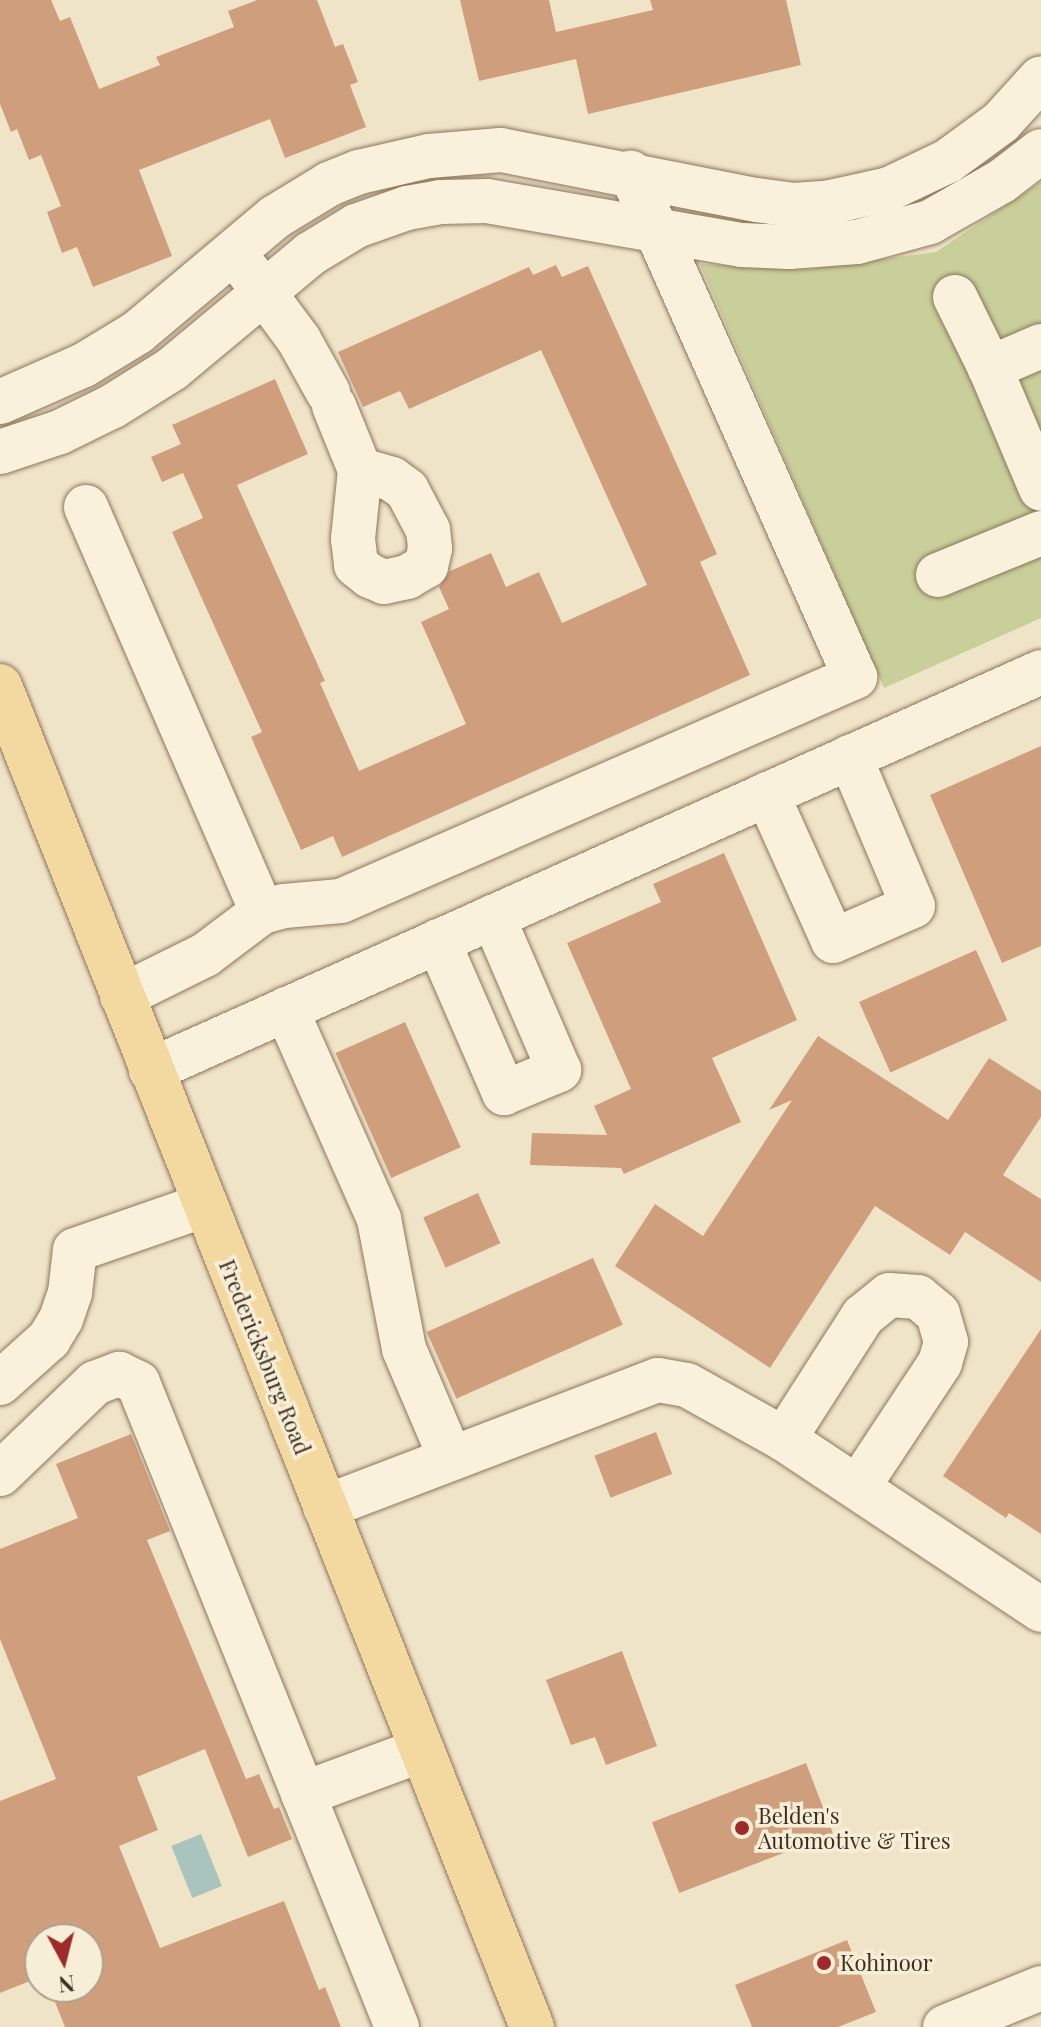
<!DOCTYPE html>
<style>
body{margin:0}
#map{position:relative;width:1041px;height:2027px;overflow:hidden;background:#f0e4c8;font-family:"Playfair Display",serif}
div>[style]{position:absolute}
.green>*{inset:0;background:#c9cf9b}
.water>*{inset:0;background:#a9c4bc;transform-origin:0 0}
.building>*{inset:0;background:#cf9f7d;transform-origin:0 0}
.roads{filter:drop-shadow(0 0 2px #8d765c) drop-shadow(0 0 2px #8d765c)}
.minor>*{height:44px;margin:-22px;padding:0 22px;transform-origin:22px;border-radius:22px;background:#faf1dc}
.major>*{height:44px;margin:-22px;padding:0 22px;transform-origin:22px;border-radius:22px;background:#f3d9a0}
.dots>*{width:22px;height:22px;translate:-50% -50%;box-sizing:border-box;border:4px solid #f7eed8;border-radius:50%}
span{translate:-50% -50%;white-space:nowrap;text-align:center;line-height:1.15;-webkit-text-stroke:7px #f7eed8;paint-order:stroke}
.street-label{font-size:22px;color:#3d2e20}
.poi-label{font-size:22px;color:#3d2e20}
.left{translate:0 -50%;text-align:left}
.north{position:absolute;left:24px;top:1923px;width:80px;height:80px;box-sizing:border-box;background:#f7eed8;border:2px solid #ada18e;border-radius:50%;rotate:173deg;font-size:22px;font-weight:700;line-height:32px;text-align:center;color:#3d2e20}
.north::after{content:'';display:block;margin:auto;width:28px;height:36px;background:#9e2a2b;clip-path:polygon(50% 0,100% 100%,50% 72%,0 100%)}
</style>
<div id="map">
<div class="green">
<i style="clip-path:polygon(1041px 182px,1041px 618px,884px 688px,700px 264px,808px 269px,936px 252px)"></i>
</div>
<div class="water">
<i style="left:201px;top:1834px;width:56px;height:32px;rotate:68deg"></i>
</div>
<div class="building">
<i style="clip-path:polygon(0 0,51px 0,60px 21px,70px 17px,99px 89px,160px 65px,156px 57px,234px 27px,228px 11px,257px 0,317px 0,335px 47px,343px 44px,358px 82px,350px 85px,366px 127px,285px 158px,270px 119px,139px 170px,172px 256px,93px 287px,77px 247px,62px 253px,47px 212px,61px 206px,41px 155px,29px 160px,17px 129px,11px 132px,0 104px)"></i>
<i style="clip-path:polygon(460px 0,549px 0,556px 32px,653px 10px,650px 0,786px 0,801px 65px,588px 114px,576px 59px,479px 81px)"></i>
<i style="clip-path:polygon(556px 265px,562px 277px,588px 266px,717px 554px,700px 562px,750px 675px,342px 857px,333px 836px,301px 850px,251px 737px,262px 732px,172px 532px,203px 518px,183px 473px,162px 482px,151px 457px,181px 444px,172px 425px,275px 379px,308px 454px,237px 485px,325px 681px,320px 683px,359px 771px,466px 724px,421px 622px,449px 609px,439px 587px,450px 571px,491px 553px,506px 587px,539px 572px,562px 623px,647px 585px,541px 350px,409px 409px,400px 391px,363px 407px,338px 352px,529px 267px,533px 275px)"></i>
<i style="clip-path:polygon(1041px 746px,1041px 946px,1002px 963px,930px 795px)"></i>
<i style="clip-path:polygon(724px 853px,797px 1020px,712px 1058px,741px 1122px,624px 1174px,621px 1168px,530px 1165px,532px 1133px,607px 1135px,594px 1106px,631px 1089px,567px 943px,661px 902px,653px 884px)"></i>
<i style="left:976px;top:950px;width:77px;height:128px;rotate:66deg"></i>
<i style="left:405px;top:1022px;width:137px;height:76px;rotate:66deg"></i>
<i style="clip-path:polygon(818px 1036px,948px 1120px,989px 1058px,1041px 1091px,1041px 1117px,1003px 1175px,1041px 1199px,1041px 1282px,965px 1232px,950px 1255px,875px 1206px,770px 1368px,615px 1266px,655px 1204px,703px 1236px,792px 1100px,769px 1110px)"></i>
<i style="left:478px;top:1193px;width:55px;height:60px;rotate:66deg"></i>
<i style="left:593px;top:1258px;width:73px;height:182px;rotate:66deg"></i>
<i style="clip-path:polygon(1041px 1329px,1041px 1534px,1009px 1513px,1006px 1518px,943px 1476px)"></i>
<i style="left:656px;top:1432px;width:45px;height:66px;rotate:69deg"></i>
<i style="clip-path:polygon(131px 1434px,170px 1531px,147px 1540px,246px 1779px,259px 1774px,274px 1809px,279px 1807px,292px 1839px,248px 1857px,205px 1749px,137px 1777px,158px 1830px,119px 1846px,160px 1948px,284px 1901px,319px 1990px,325px 1987px,341px 2027px,65px 2027px,49px 1987px,88px 1987px,88px 1939px,40px 1939px,40px 1977px,0 1993px,0 1801px,56px 1779px,0 1639px,0 1549px,78px 1518px,56px 1464px)"></i>
<i style="clip-path:polygon(622px 1651px,657px 1746px,606px 1765px,595px 1737px,571px 1745px,546px 1680px)"></i>
<i style="left:806px;top:1763px;width:76px;height:165px;rotate:69deg"></i>
<i style="clip-path:polygon(847px 1940px,876px 2012px,838px 2027px,752px 2027px,735px 1985px)"></i>
</div>
<div class="roads">
<div class="minor">
<i style="left:248px;top:271px;width:86px;rotate:53.5deg"></i>
<i style="left:299px;top:340px;width:60px;rotate:60.9deg"></i>
<i style="left:955px;top:297px;width:79px;rotate:63.8deg"></i>
<i style="left:1041px;top:346px;width:56px;rotate:156.7deg"></i>
<i style="left:990px;top:368px;width:131px;rotate:67.1deg"></i>
<i style="left:0;top:402px;width:92px;rotate:-23.8deg"></i>
<i style="left:84px;top:365px;width:63px;rotate:-31.4deg"></i>
<i style="left:138px;top:332px;width:179px;rotate:-40deg"></i>
<i style="left:275px;top:217px;width:63px;rotate:-31.4deg"></i>
<i style="left:329px;top:184px;width:32px;rotate:-22deg"></i>
<i style="left:359px;top:172px;width:72px;rotate:-12.9deg"></i>
<i style="left:429px;top:156px;width:72px;rotate:-4.8deg"></i>
<i style="left:501px;top:150px;width:261px;rotate:11.1deg"></i>
<i style="left:757px;top:200px;width:37px;rotate:8deg"></i>
<i style="left:794px;top:205px;width:32px;rotate:-4deg"></i>
<i style="left:826px;top:203px;width:65px;rotate:-12.5deg"></i>
<i style="left:889px;top:189px;width:65px;rotate:-25.4deg"></i>
<i style="left:948px;top:161px;width:66px;rotate:-36.3deg"></i>
<i style="left:1001px;top:122px;width:59px;rotate:-47.7deg"></i>
<i style="left:334px;top:406px;width:69px;rotate:67.9deg"></i>
<i style="left:360px;top:470px;width:69px;rotate:95.8deg"></i>
<i style="left:353px;top:539px;width:26px;rotate:83deg"></i>
<i style="left:356px;top:565px;width:18px;rotate:38deg"></i>
<i style="left:370px;top:576px;width:15px;rotate:23deg"></i>
<i style="left:384px;top:582px;width:24px;rotate:-12deg"></i>
<i style="left:407px;top:577px;width:22px;rotate:-30deg"></i>
<i style="left:426px;top:566px;width:18px;rotate:-77deg"></i>
<i style="left:430px;top:548px;width:18px;rotate:-96deg"></i>
<i style="left:428px;top:530px;width:45px;rotate:-117.7deg"></i>
<i style="left:407px;top:490px;width:19px;rotate:-144deg"></i>
<i style="left:392px;top:479px;width:33px;rotate:-164deg"></i>
<i style="left:0;top:452px;width:63px;rotate:-18.4deg"></i>
<i style="left:60px;top:432px;width:59px;rotate:-26.1deg"></i>
<i style="left:113px;top:406px;width:70px;rotate:-32.1deg"></i>
<i style="left:172px;top:369px;width:180px;rotate:-39.8deg"></i>
<i style="left:310px;top:254px;width:54px;rotate:-31.3deg"></i>
<i style="left:356px;top:226px;width:54px;rotate:-19.4deg"></i>
<i style="left:407px;top:208px;width:34px;rotate:-10deg"></i>
<i style="left:440px;top:202px;width:47px;rotate:-1.2deg"></i>
<i style="left:487px;top:201px;width:259px;rotate:9.8deg"></i>
<i style="left:742px;top:245px;width:47px;rotate:2.4deg"></i>
<i style="left:789px;top:247px;width:68px;rotate:-4.2deg"></i>
<i style="left:857px;top:242px;width:76px;rotate:-15.3deg"></i>
<i style="left:930px;top:222px;width:83px;rotate:-29.7deg"></i>
<i style="left:1002px;top:181px;width:49px;rotate:-37.6deg"></i>
<i style="left:86px;top:507px;width:442px;rotate:66.5deg"></i>
<i style="left:938px;top:575px;width:111px;rotate:-22.2deg"></i>
<i style="left:767px;top:794px;width:161px;rotate:65.8deg"></i>
<i style="left:833px;top:941px;width:87px;rotate:-23.6deg"></i>
<i style="left:913px;top:906px;width:162px;rotate:-112.9deg"></i>
<i style="left:438px;top:941px;width:166px;rotate:66.5deg"></i>
<i style="left:504px;top:1093px;width:60px;rotate:-22.7deg"></i>
<i style="left:559px;top:1070px;width:167px;rotate:-113.3deg"></i>
<i style="left:122px;top:996px;width:93px;rotate:-26.3deg"></i>
<i style="left:205px;top:955px;width:71px;rotate:-37deg"></i>
<i style="left:262px;top:912px;width:23px;rotate:-15deg"></i>
<i style="left:284px;top:906px;width:57px;rotate:-5deg"></i>
<i style="left:341px;top:901px;width:561px;rotate:-23.55deg"></i>
<i style="left:855px;top:677px;width:552px;rotate:-113.96deg"></i>
<i style="left:286px;top:1009px;width:230px;rotate:66.1deg"></i>
<i style="left:379px;top:1219px;width:132px;rotate:79.1deg"></i>
<i style="left:404px;top:1349px;width:117px;rotate:66.9deg"></i>
<i style="left:151px;top:1070px;width:975px;rotate:-24.09deg"></i>
<i style="left:0;top:1383px;width:66px;rotate:-41.9deg"></i>
<i style="left:49px;top:1339px;width:23px;rotate:-59deg"></i>
<i style="left:61px;top:1319px;width:28px;rotate:-71deg"></i>
<i style="left:70px;top:1293px;width:43px;rotate:-83.4deg"></i>
<i style="left:75px;top:1250px;width:138px;rotate:-19.1deg"></i>
<i style="left:784px;top:1439px;width:146px;rotate:-57.3deg"></i>
<i style="left:863px;top:1316px;width:33px;rotate:-39deg"></i>
<i style="left:889px;top:1295px;width:29px;rotate:4deg"></i>
<i style="left:918px;top:1297px;width:26px;rotate:40deg"></i>
<i style="left:938px;top:1314px;width:29px;rotate:74deg"></i>
<i style="left:946px;top:1342px;width:22px;rotate:106deg"></i>
<i style="left:940px;top:1363px;width:149px;rotate:123.5deg"></i>
<i style="left:0;top:1474px;width:132px;rotate:-43.8deg"></i>
<i style="left:95px;top:1383px;width:26px;rotate:-21deg"></i>
<i style="left:119px;top:1374px;width:21px;rotate:25deg"></i>
<i style="left:138px;top:1383px;width:694px;rotate:68.09deg"></i>
<i style="left:325px;top:1507px;width:356px;rotate:-20.9deg"></i>
<i style="left:658px;top:1380px;width:29px;rotate:10deg"></i>
<i style="left:687px;top:1385px;width:111px;rotate:29.1deg"></i>
<i style="left:784px;top:1439px;width:309px;rotate:33.6deg"></i>
<i style="left:303px;top:1794px;width:127px;rotate:-20.3deg"></i>
<i style="left:945px;top:2027px;width:104px;rotate:-22.1deg"></i>
</div>
<div class="major">
<i style="left:0;top:686px;width:1443px;rotate:68.36deg"></i>
</div>
</div>
<div class="dots">
<i style="left:742px;top:1828px;background:#9e2a2b"></i>
<i style="left:824px;top:1963px;background:#9e2a2b"></i>
</div>
<div class="street-label">
<span style="left:265px;top:1357px;rotate:68deg">Fredericksburg Road</span>
</div>
<div class="poi-label">
<span class="left" style="left:758px;top:1828px">Belden's<br>Automotive &amp; Tires</span>
<span class="left" style="left:840px;top:1963px">Kohinoor</span>
</div>
<div class="north">N</div>
</div>
